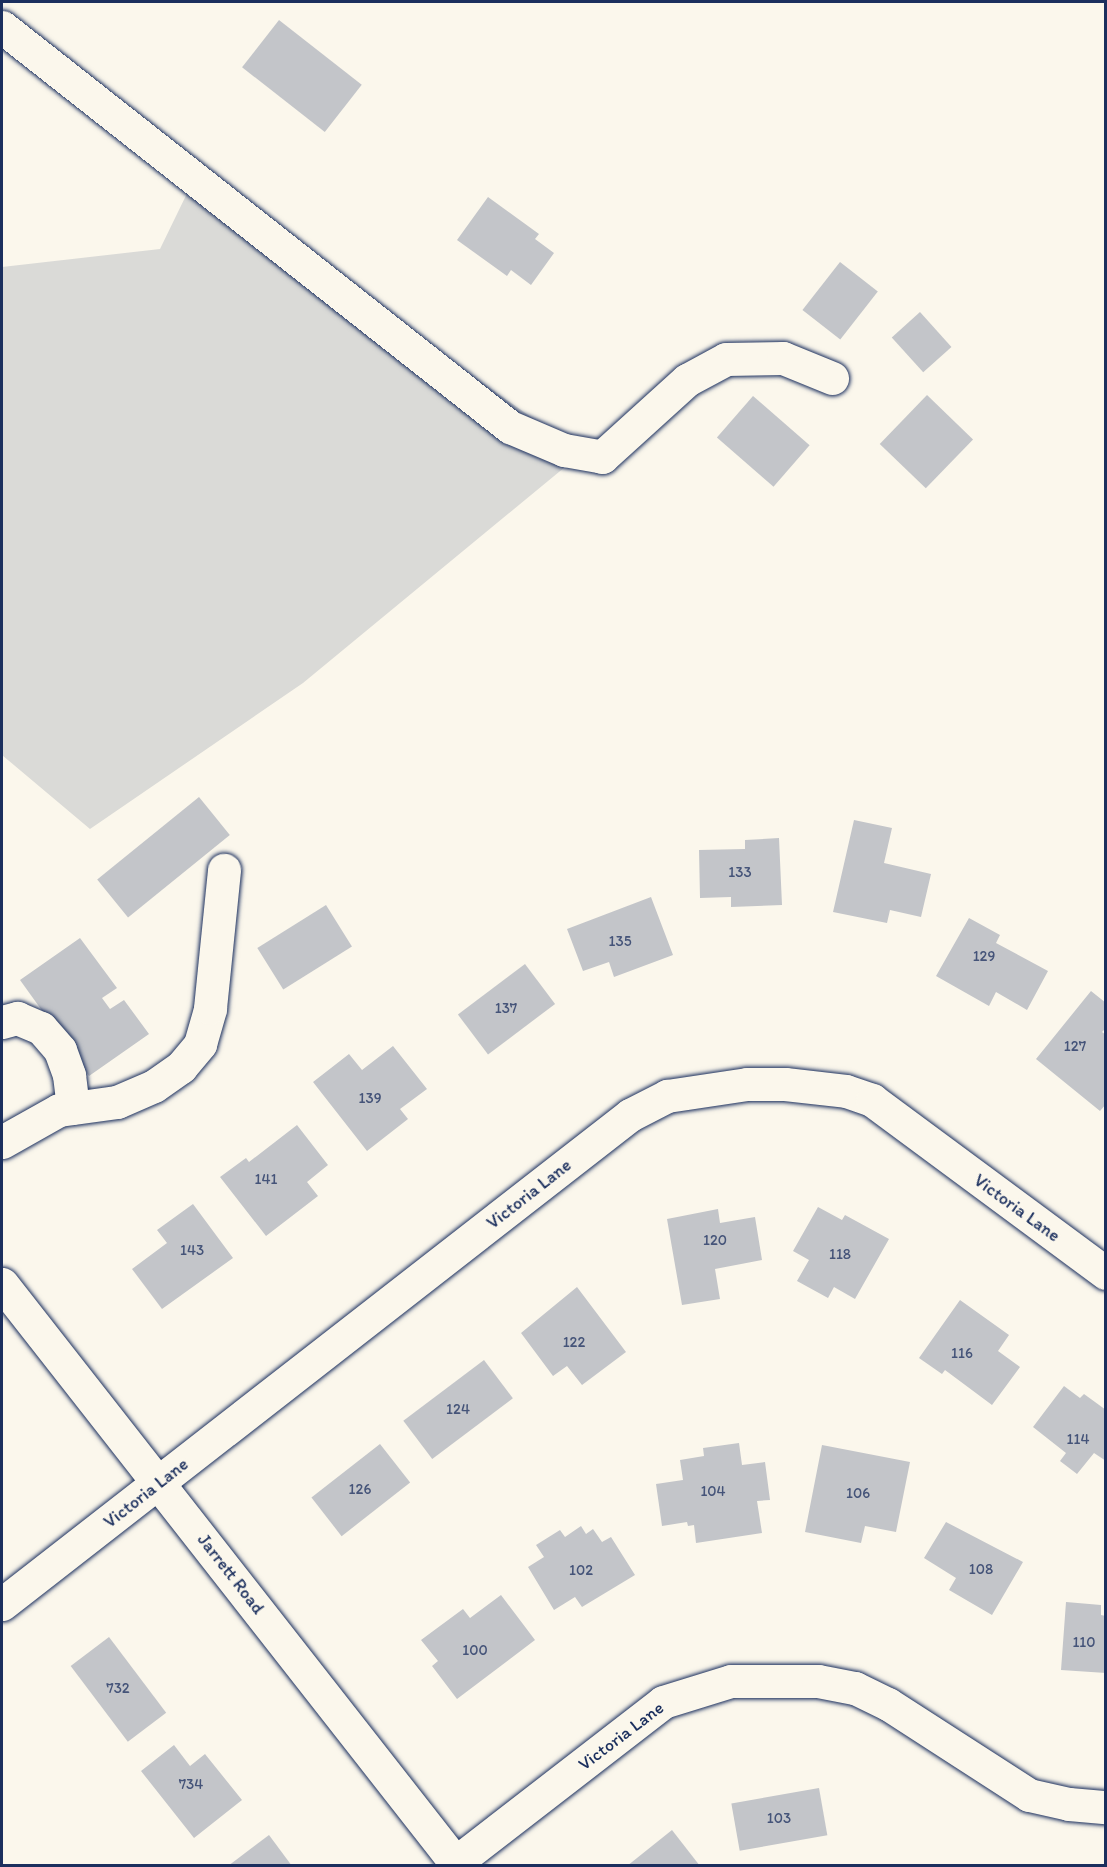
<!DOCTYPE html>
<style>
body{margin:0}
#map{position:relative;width:1107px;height:1867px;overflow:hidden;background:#fbf7ec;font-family:Itim,sans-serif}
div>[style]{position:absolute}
.green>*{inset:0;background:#dadad7}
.building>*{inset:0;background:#c3c5c9;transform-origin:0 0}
.roads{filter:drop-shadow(0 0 2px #1b2f5e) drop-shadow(0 0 2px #1b2f5e)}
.minor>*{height:33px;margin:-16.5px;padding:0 16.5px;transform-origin:16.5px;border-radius:16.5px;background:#fbf7ec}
span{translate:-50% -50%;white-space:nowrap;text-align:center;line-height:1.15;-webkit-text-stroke:6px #fbf7ec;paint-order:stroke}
.number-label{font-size:15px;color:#455479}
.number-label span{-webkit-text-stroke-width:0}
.street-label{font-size:18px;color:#1b2f5e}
.frame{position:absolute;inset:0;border:3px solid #1b2f5e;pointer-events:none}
</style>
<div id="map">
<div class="green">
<i style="clip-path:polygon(194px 179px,582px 453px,303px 683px,90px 829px,2px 755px,2px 267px,160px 249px)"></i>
</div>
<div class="building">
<i style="left:279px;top:20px;width:105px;height:60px;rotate:38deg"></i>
<i style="clip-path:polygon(488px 197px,539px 234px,535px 239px,554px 253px,531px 285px,511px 270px,507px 276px,457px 240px)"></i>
<i style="left:840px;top:262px;width:48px;height:61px;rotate:38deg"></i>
<i style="left:920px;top:312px;width:47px;height:38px;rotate:48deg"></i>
<i style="left:927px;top:395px;width:64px;height:68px;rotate:44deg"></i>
<i style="left:753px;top:396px;width:75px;height:55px;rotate:41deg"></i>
<i style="left:199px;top:797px;width:49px;height:131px;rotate:51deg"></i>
<i style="clip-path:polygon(854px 820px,892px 828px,884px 863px,931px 874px,921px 917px,890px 910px,887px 923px,833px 912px)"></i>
<i style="clip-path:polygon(779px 838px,782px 905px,731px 907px,731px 897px,700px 898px,699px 850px,745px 849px,745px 840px)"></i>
<i style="clip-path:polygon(651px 897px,673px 955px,614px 977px,609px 962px,583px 971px,567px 929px)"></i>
<i style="left:326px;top:905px;width:49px;height:81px;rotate:58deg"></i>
<i style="clip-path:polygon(969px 918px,1000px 935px,996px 943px,1048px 971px,1027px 1010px,996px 992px,989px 1006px,936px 976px)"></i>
<i style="clip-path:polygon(80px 938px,117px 988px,102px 998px,110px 1009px,124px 1000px,149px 1034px,89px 1076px,20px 980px)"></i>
<i style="left:525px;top:964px;width:50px;height:84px;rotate:53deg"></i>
<i style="clip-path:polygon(1091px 991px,1106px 1003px,1106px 1028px,1102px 1032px,1106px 1035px,1106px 1104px,1100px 1111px,1036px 1059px)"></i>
<i style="clip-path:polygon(393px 1046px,427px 1089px,400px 1109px,408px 1119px,367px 1151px,313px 1082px,349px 1054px,362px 1070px)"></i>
<i style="clip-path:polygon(297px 1125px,328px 1165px,307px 1182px,318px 1196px,266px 1236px,220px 1177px,246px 1158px,249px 1162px)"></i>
<i style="clip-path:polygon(193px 1204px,233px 1258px,162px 1309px,132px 1269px,167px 1243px,157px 1230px)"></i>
<i style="clip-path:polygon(818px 1207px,842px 1220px,845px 1215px,889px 1239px,855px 1299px,834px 1287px,828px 1298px,797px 1281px,809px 1260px,793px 1251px)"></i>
<i style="clip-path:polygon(718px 1209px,720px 1223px,755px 1217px,762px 1260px,715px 1269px,720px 1299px,682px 1305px,667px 1219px)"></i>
<i style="clip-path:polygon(577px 1287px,626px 1352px,582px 1385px,567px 1366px,553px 1376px,521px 1333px)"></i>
<i style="clip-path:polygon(960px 1300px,1009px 1335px,998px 1351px,1020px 1367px,992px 1405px,945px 1370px,942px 1374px,919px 1358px)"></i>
<i style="left:484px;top:1360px;width:48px;height:101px;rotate:53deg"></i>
<i style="clip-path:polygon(1064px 1386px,1080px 1398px,1084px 1394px,1106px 1410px,1106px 1461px,1094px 1453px,1077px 1474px,1060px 1461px,1066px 1453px,1033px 1427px)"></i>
<i style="clip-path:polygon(739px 1443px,742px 1465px,765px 1462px,770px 1500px,757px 1501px,762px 1533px,696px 1543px,694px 1525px,688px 1526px,687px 1522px,662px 1526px,656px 1484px,683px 1480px,680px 1460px,704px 1456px,703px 1448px)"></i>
<i style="left:380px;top:1444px;width:49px;height:87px;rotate:52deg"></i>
<i style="clip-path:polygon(822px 1445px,910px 1462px,896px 1532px,865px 1526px,861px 1543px,805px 1532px)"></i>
<i style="clip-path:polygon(946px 1522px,1023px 1562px,992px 1615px,949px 1590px,956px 1578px,924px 1558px)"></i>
<i style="clip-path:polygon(581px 1526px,586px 1534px,593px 1529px,602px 1542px,611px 1537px,635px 1575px,582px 1607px,575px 1597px,554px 1610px,528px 1567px,544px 1557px,536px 1545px,560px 1530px,565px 1537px)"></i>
<i style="clip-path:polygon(501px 1595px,535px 1640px,457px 1699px,432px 1666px,438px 1661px,421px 1640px,463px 1609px,470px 1618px)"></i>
<i style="clip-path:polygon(1066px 1602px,1101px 1605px,1101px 1615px,1106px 1616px,1106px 1673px,1061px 1670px)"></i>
<i style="left:109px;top:1637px;width:95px;height:48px;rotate:53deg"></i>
<i style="clip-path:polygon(174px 1745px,190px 1766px,205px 1754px,242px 1800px,194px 1838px,141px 1771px)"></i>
<i style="left:819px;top:1788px;width:48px;height:89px;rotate:80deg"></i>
<i style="clip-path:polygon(672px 1830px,700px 1866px,627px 1866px)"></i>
<i style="clip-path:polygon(269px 1835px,292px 1866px,228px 1866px)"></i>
</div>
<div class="roads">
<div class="minor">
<i style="left:2px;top:27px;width:647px;rotate:38.22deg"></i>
<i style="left:510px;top:427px;width:59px;rotate:23.1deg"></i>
<i style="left:564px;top:450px;width:39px;rotate:10deg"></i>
<i style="left:602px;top:457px;width:115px;rotate:-42.2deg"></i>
<i style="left:687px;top:380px;width:44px;rotate:-28.3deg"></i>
<i style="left:726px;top:359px;width:57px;rotate:-1deg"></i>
<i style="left:783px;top:358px;width:53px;rotate:22.2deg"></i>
<i style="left:2px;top:1022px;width:16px;rotate:-15deg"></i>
<i style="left:17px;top:1018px;width:26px;rotate:23deg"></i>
<i style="left:41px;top:1028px;width:29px;rotate:49deg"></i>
<i style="left:60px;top:1050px;width:27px;rotate:70deg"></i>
<i style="left:69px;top:1075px;width:33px;rotate:83deg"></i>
<i style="left:2px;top:1142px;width:65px;rotate:-29.3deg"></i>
<i style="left:59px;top:1110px;width:59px;rotate:-7.9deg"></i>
<i style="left:117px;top:1102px;width:40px;rotate:-23.4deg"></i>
<i style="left:154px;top:1086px;width:33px;rotate:-35deg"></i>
<i style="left:181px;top:1067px;width:30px;rotate:-50deg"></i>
<i style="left:200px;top:1044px;width:37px;rotate:-74deg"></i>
<i style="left:210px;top:1008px;width:139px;rotate:-84.2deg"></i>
<i style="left:2px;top:1284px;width:739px;rotate:51.92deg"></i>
<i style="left:2px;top:1604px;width:796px;rotate:-37.91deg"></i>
<i style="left:630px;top:1115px;width:42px;rotate:-27.2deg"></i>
<i style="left:667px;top:1096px;width:81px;rotate:-8.5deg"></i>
<i style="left:747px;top:1084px;width:38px"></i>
<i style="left:785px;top:1084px;width:61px;rotate:6.5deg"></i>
<i style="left:846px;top:1091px;width:28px;rotate:19deg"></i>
<i style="left:872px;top:1100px;width:291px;rotate:36.5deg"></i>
<i style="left:455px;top:1863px;width:263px;rotate:-37.7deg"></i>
<i style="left:663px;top:1702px;width:71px;rotate:-17.2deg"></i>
<i style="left:731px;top:1681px;width:87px"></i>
<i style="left:818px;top:1681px;width:38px;rotate:11deg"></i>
<i style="left:855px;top:1688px;width:37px;rotate:26deg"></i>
<i style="left:888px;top:1704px;width:168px;rotate:32.8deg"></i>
<i style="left:1029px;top:1795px;width:41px;rotate:12.7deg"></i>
<i style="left:1069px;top:1804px;width:37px;rotate:5deg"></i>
</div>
</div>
<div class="number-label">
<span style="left:740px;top:873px">133</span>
<span style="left:620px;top:942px">135</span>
<span style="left:984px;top:957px">129</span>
<span style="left:506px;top:1009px">137</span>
<span style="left:1075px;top:1047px">127</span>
<span style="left:370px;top:1099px">139</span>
<span style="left:266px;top:1180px">141</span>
<span style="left:715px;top:1241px">120</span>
<span style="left:192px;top:1251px">143</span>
<span style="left:840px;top:1255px">118</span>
<span style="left:574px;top:1343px">122</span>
<span style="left:962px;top:1354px">116</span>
<span style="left:458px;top:1410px">124</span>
<span style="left:1078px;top:1440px">114</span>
<span style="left:360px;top:1490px">126</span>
<span style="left:713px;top:1492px">104</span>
<span style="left:858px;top:1494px">106</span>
<span style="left:981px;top:1570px">108</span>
<span style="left:581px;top:1571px">102</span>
<span style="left:1084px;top:1643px">110</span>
<span style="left:475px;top:1651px">100</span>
<span style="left:118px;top:1689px">732</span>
<span style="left:191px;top:1785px">734</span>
<span style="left:779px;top:1819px">103</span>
</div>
<div class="street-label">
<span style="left:529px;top:1194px;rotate:-38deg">Victoria Lane</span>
<span style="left:1017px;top:1208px;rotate:36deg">Victoria Lane</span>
<span style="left:146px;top:1493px;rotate:-38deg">Victoria Lane</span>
<span style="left:231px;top:1574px;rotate:52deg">Jarrett Road</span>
<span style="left:621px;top:1736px;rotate:-37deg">Victoria Lane</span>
</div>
<div class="frame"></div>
</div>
